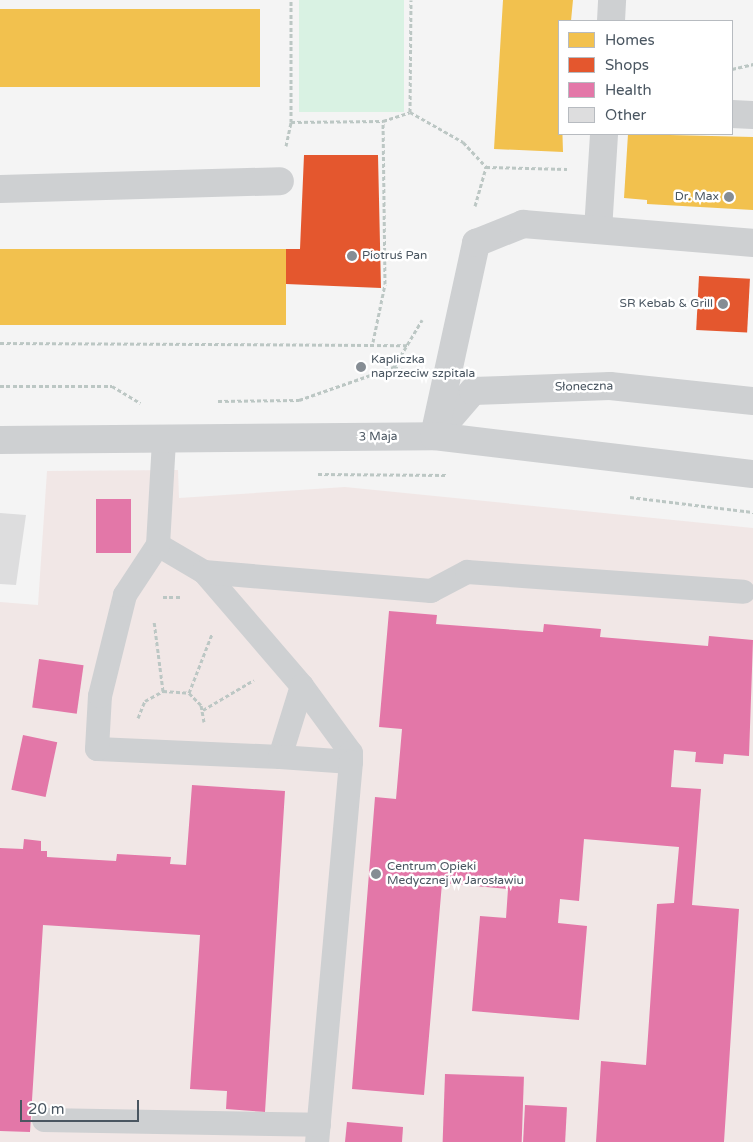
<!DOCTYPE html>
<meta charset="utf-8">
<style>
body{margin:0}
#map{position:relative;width:753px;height:1142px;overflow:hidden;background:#f4f4f4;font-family:"Varela Round",sans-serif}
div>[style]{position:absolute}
.medical>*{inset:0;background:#f1e7e6}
.green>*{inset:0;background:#d9f2e3;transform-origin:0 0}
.homes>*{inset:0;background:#f2c14e;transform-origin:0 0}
.shops>*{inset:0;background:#e4572e;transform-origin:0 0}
.health>*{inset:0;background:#e377a8;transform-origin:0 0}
.building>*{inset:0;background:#ddddde}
.path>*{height:3px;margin-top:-1.5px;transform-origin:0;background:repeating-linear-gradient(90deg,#bcc7c4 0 4px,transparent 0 6.5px)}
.service>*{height:24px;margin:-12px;padding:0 12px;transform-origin:12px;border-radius:12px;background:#ced0d2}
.minor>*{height:28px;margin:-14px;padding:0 14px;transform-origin:14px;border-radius:14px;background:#ced0d2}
.tertiary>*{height:28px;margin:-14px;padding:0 14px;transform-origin:14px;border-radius:14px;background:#ced0d2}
.dots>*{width:14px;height:14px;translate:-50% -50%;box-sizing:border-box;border:2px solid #fff;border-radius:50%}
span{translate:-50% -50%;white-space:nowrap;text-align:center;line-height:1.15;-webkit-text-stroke:5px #fff;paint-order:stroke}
.poi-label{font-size:12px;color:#4a5661}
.right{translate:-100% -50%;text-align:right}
.left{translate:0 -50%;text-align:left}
.street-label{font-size:12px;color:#4a5661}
.legend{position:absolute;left:558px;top:20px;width:175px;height:115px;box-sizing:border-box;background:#fff;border:1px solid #b7bbc0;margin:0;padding:6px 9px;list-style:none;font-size:15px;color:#4a5661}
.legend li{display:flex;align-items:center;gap:10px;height:25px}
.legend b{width:25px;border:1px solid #b7bbc0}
.scale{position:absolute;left:20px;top:1100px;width:119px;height:22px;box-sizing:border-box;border:2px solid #4a5661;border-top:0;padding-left:6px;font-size:15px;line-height:18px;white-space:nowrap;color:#4a5661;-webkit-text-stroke:4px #fff;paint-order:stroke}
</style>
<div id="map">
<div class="medical">
<i style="clip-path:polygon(178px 470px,179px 498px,345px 487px,753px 528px,753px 1142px,0 1142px,0 602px,38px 605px,47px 471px)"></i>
</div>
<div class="green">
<i style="left:299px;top:0;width:105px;height:112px"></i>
</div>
<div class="homes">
<i style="clip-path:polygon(503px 0,573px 0,571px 21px,559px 21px,563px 152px,494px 149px)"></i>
<i style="left:0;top:9px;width:260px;height:78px"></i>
<i style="clip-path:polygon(628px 134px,753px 137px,753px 210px,647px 204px,647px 200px,624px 198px)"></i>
<i style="left:286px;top:249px;width:76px;height:286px;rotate:90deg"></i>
</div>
<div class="shops">
<i style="clip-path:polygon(304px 155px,378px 155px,381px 288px,286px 284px,286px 249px,300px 249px)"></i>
<i style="left:699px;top:276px;width:51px;height:54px;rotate:3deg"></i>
</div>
<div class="health">
<i style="left:96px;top:499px;width:35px;height:54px"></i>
<i style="clip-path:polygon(389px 611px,437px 615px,436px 624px,543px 632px,544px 624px,601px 629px,600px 637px,708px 646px,709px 636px,753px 640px,749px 756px,724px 754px,723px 764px,695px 762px,696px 752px,674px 750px,671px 787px,701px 789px,692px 905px,739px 909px,724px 1142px,596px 1142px,601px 1061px,646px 1065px,657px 904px,674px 903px,679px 847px,584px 839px,579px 901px,560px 899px,558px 923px,587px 926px,579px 1020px,472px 1011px,480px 916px,506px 918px,508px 889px,442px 883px,424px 1095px,352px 1089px,375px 797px,396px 799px,402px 729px,379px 727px)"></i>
<i style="left:39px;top:659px;width:45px;height:49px;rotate:8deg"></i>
<i style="left:23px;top:735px;width:35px;height:56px;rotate:12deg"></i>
<i style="clip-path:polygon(192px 785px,285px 791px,265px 1112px,226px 1109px,227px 1091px,190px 1089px,200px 935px,43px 925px,30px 1132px,0 1131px,0 848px,23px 849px,24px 839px,41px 841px,41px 851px,47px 851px,47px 857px,116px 861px,117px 854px,171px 857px,170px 864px,186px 865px)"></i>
<i style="left:445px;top:1074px;width:79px;height:68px;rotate:2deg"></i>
<i style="left:525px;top:1105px;width:42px;height:37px;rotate:3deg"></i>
<i style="clip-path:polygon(347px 1122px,403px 1127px,402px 1142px,345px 1142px)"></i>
</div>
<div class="building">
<i style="clip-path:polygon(0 513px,26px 515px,16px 585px,0 584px)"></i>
</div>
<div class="path">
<i style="left:732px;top:69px;width:22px;rotate:-13deg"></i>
<i style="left:410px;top:112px;width:61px;rotate:29.5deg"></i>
<i style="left:463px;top:142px;width:34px;rotate:47deg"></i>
<i style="left:291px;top:122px;width:92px;rotate:-0.6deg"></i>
<i style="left:383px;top:121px;width:28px;rotate:-18deg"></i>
<i style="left:410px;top:112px;width:112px;rotate:-89.5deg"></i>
<i style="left:286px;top:146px;width:25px;rotate:-78deg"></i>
<i style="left:291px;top:122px;width:122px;rotate:-90deg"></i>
<i style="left:475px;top:206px;width:41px;rotate:-74.2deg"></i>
<i style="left:486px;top:167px;width:81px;rotate:1.4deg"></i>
<i style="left:373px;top:342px;width:59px;rotate:-78.3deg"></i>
<i style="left:385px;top:284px;width:163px;rotate:-90.7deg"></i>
<i style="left:0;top:343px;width:408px;rotate:0.3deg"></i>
<i style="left:394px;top:367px;width:55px;rotate:-59.2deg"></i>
<i style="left:0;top:386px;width:112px"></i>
<i style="left:112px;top:386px;width:33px;rotate:31deg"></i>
<i style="left:218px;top:401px;width:81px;rotate:-0.7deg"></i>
<i style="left:299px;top:400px;width:101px;rotate:-19.2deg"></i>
<i style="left:394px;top:367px;width:20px;rotate:18deg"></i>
<i style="left:318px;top:474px;width:129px;rotate:0.4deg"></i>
<i style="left:630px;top:497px;width:124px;rotate:7deg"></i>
<i style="left:163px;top:597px;width:17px"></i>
<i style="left:163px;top:691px;width:26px;rotate:4deg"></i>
<i style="left:203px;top:710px;width:59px;rotate:-30.5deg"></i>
<i style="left:138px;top:718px;width:18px;rotate:-68deg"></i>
<i style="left:145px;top:701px;width:21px;rotate:-29deg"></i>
<i style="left:163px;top:691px;width:71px;rotate:-97.3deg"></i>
<i style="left:204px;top:722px;width:17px;rotate:-100deg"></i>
<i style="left:201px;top:705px;width:17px;rotate:-135deg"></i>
<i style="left:189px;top:693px;width:63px;rotate:-68.7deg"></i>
</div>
<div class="service">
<i style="left:158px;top:545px;width:53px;rotate:30.4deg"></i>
<i style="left:204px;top:572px;width:150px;rotate:49.3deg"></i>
<i style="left:302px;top:686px;width:74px;rotate:107.2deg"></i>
<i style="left:280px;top:757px;width:183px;rotate:-177.5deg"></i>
<i style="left:97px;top:749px;width:53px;rotate:-86.8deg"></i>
<i style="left:100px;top:696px;width:104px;rotate:-76.1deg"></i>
<i style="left:125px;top:595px;width:60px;rotate:-56.6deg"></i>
<i style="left:158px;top:545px;width:105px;rotate:-86.7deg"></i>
<i style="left:204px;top:572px;width:228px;rotate:4.8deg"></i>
<i style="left:431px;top:591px;width:41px;rotate:-27.8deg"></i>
<i style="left:467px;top:572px;width:277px;rotate:4.1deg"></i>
<i style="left:302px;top:686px;width:83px;rotate:53.8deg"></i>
<i style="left:351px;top:753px;width:9px;rotate:90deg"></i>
<i style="left:280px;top:757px;width:71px;rotate:4deg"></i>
<i style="left:351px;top:762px;width:382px;rotate:95.1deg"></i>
<i style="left:44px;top:1120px;width:275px;rotate:1deg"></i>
</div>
<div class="minor">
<i style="left:611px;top:21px;width:21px;rotate:-87deg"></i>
<i style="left:732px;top:114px;width:21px;rotate:3deg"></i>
<i style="left:0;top:189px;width:280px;rotate:-1.6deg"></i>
<i style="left:598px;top:230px;width:96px;rotate:-86.4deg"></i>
<i style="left:435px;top:435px;width:58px;rotate:-49.2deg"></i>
<i style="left:473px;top:391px;width:137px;rotate:-2.1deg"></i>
<i style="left:610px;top:386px;width:144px;rotate:6deg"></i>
<i style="left:434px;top:436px;width:198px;rotate:-77.7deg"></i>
<i style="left:476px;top:243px;width:51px;rotate:-22deg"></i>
<i style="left:523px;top:224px;width:231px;rotate:4.7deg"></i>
</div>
<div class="tertiary">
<i style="left:0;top:440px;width:434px;rotate:-0.5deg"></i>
<i style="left:434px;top:436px;width:321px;rotate:6.8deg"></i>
</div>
<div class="dots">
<i style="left:729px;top:197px;background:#868d94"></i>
<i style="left:352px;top:256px;background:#868d94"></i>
<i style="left:723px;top:304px;background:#868d94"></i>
<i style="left:361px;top:367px;background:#868d94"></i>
<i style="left:376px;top:874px;background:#868d94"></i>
</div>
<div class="poi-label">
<span class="right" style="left:719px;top:197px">Dr. Max</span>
<span class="left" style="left:362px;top:256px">Piotruś Pan</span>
<span class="right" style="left:713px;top:304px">SR Kebab &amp; Grill</span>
<span class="left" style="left:371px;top:367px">Kapliczka<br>naprzeciw szpitala</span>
<span class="left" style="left:387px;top:874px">Centrum Opieki<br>Medycznej w Jarosławiu</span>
</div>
<div class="street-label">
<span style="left:584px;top:387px;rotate:-1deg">Słoneczna</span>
<span style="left:378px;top:437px;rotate:-1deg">3 Maja</span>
</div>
<ul class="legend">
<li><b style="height:14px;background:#f2c14e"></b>Homes</li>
<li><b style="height:14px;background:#e4572e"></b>Shops</li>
<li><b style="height:14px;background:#e377a8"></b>Health</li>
<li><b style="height:14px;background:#ddddde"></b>Other</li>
</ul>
<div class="scale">20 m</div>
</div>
